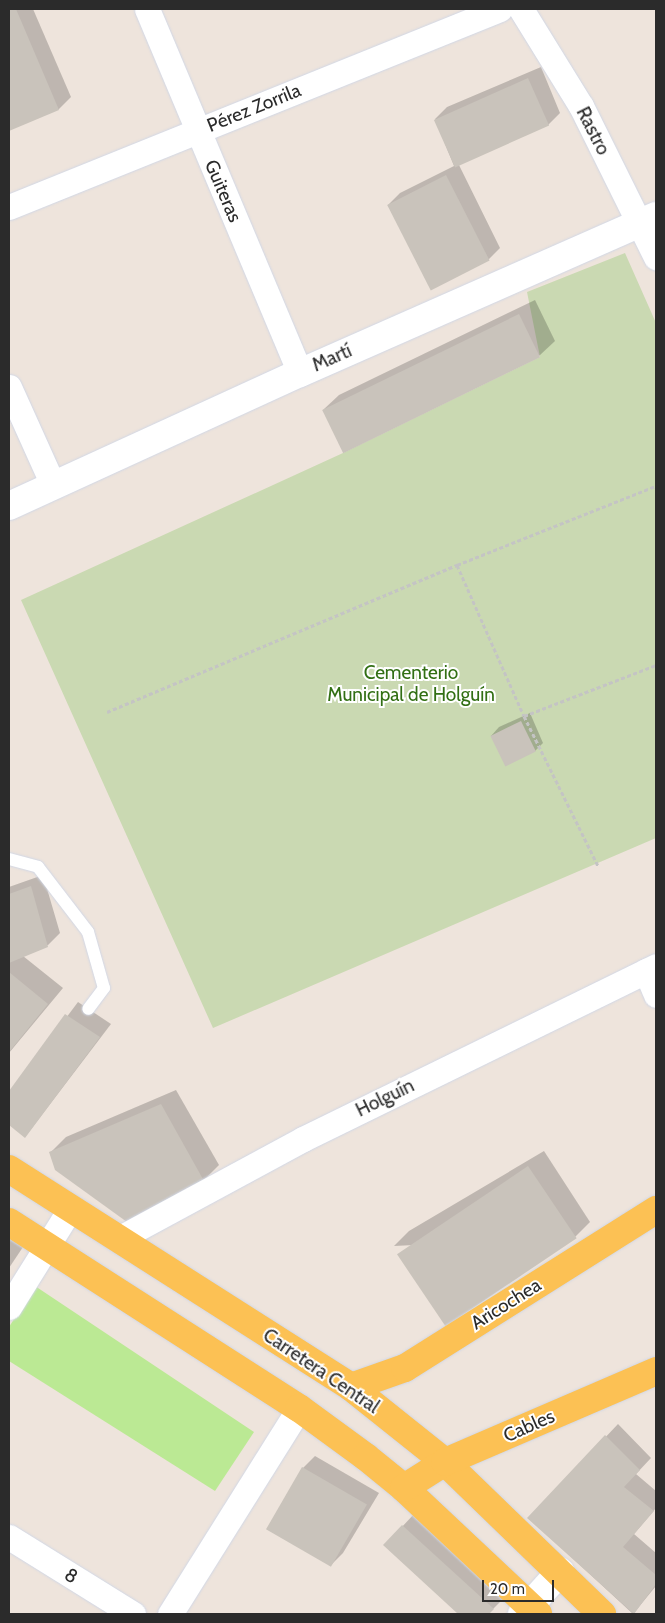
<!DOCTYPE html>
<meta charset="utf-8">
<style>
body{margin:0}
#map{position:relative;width:665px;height:1623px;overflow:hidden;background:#eee4dc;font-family:Cabin,sans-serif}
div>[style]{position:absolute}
.green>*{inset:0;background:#bbe994}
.cemetery>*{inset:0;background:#cad9b2}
.shadow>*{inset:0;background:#0003}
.building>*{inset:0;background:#c9c3bb;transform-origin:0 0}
.path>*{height:3px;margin-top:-1.5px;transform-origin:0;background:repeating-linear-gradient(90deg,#c4c4c4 0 4px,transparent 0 6.5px)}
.roads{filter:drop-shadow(0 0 1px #d1d7e5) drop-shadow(0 0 1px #d1d7e5)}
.service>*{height:12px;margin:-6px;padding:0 6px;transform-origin:6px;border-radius:6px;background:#fff}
.minor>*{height:25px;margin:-12.5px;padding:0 12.5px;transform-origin:12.5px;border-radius:12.5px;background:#fff}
.tertiary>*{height:28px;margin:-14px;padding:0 14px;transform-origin:14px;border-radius:14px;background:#fff}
.secondary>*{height:28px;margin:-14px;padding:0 14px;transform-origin:14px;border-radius:14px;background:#fff}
.primary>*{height:28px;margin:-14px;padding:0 14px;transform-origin:14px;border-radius:14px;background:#fcc154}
span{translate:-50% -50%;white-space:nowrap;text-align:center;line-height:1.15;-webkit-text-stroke:4px #fff;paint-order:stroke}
.street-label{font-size:19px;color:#2b2b2b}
.park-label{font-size:19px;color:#326f14}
.frame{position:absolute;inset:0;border:10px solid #2b2b2b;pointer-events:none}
.scale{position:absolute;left:482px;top:1580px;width:72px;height:22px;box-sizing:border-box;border:2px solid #2b2b2b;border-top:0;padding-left:6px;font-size:15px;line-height:18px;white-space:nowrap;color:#2b2b2b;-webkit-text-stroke:4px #fff;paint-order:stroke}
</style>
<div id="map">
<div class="green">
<i style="clip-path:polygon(35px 1286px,254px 1432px,215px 1491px,9px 1361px,9px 1327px)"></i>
</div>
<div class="cemetery">
<i style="clip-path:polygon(625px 253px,656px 323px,656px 838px,213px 1028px,21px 600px,343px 453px,540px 357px,527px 292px)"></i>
</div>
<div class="shadow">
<i style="clip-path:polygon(9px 9px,33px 9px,71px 97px,59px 109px,9px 130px)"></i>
<i style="clip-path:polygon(541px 67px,560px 113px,548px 125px,458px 163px,500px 248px,488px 260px,388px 205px,400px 193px,454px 166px,435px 119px,447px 107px)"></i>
<i style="clip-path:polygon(535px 300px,555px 341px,539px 356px,323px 410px,339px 395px)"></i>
<i style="clip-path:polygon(530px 713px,543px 743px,535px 751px,491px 736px,499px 727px)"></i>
<i style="clip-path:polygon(43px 875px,60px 933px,48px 945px,23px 956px,63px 988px,9px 1053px,9px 887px)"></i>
<i style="clip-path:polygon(78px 1002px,111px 1024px,25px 1137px,9px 1124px,9px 1094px)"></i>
<i style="clip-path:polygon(176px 1090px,219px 1165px,204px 1180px,51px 1152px,66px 1137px)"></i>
<i style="clip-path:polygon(544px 1151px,590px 1222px,575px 1237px,394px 1246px,409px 1231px)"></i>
<i style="clip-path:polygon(9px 1230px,27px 1241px,9px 1268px)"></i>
<i style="clip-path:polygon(618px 1424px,651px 1458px,636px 1474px,656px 1491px,656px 1508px,634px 1534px,656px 1553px,656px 1586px,633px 1614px,529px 1518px)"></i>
<i style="clip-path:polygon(315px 1456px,379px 1493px,343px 1553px,331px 1565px,303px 1468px)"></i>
<i style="clip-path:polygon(415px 1513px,505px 1597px,488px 1614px,460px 1614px,385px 1545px)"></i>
</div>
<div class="building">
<i style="clip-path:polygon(9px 9px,16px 9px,59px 110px,9px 131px)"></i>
<i style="left:528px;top:78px;width:52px;height:103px;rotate:66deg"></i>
<i style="left:446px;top:175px;width:96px;height:66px;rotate:63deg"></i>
<i style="left:519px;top:314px;width:48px;height:219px;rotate:64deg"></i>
<i style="left:521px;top:721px;width:34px;height:34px;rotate:64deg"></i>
<i style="clip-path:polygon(31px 886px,48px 947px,9px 963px,9px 894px)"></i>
<i style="clip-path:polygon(9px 972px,48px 1004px,9px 1052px)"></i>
<i style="clip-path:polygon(65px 1014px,100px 1037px,25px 1138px,9px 1125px,9px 1091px)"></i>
<i style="clip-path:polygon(161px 1104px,204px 1181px,127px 1222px,55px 1170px,49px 1152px)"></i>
<i style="left:528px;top:1166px;width:87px;height:158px;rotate:56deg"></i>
<i style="clip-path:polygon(605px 1435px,640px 1470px,624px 1487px,654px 1511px,623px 1547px,656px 1575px,656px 1584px,634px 1614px,527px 1518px)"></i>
<i style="left:302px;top:1467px;width:75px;height:72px;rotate:30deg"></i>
<i style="clip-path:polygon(402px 1525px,494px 1609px,489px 1614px,458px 1614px,383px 1545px)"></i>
</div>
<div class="path">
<i style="left:457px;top:565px;width:165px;rotate:66.1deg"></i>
<i style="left:524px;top:716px;width:167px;rotate:63.7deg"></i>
<i style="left:107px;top:712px;width:380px;rotate:-22.8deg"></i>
<i style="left:457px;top:565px;width:214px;rotate:-21.7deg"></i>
<i style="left:524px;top:716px;width:142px;rotate:-21.1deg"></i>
</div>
<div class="roads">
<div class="service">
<i style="left:9px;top:859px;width:30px;rotate:15deg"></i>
<i style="left:38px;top:867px;width:82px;rotate:52.4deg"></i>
<i style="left:88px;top:932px;width:58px;rotate:74.1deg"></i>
<i style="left:104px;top:988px;width:26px;rotate:127deg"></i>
</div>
<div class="minor">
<i style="left:147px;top:9px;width:395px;rotate:67.2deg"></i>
<i style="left:521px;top:9px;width:114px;rotate:58.3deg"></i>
<i style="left:581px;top:106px;width:169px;rotate:63.6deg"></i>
<i style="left:9px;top:207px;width:529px;rotate:-21.96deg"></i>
<i style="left:9px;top:387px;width:107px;rotate:65.8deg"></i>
<i style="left:646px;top:971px;width:26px;rotate:67deg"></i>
<i style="left:118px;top:1239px;width:210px;rotate:-28.4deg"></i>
<i style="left:303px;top:1139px;width:393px;rotate:-26.1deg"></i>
<i style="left:9px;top:1307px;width:115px;rotate:-58.1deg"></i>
<i style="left:9px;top:1537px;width:146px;rotate:31.8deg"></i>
<i style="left:170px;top:1614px;width:243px;rotate:-57.9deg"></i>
</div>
<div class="tertiary">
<i style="left:522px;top:1614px;width:57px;rotate:-47.9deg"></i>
</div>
<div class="secondary">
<i style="left:9px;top:506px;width:320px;rotate:-24.6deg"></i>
<i style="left:300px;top:373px;width:389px;rotate:-23.8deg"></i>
</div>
<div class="primary">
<i style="left:9px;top:1169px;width:406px;rotate:32.5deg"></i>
<i style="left:351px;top:1387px;width:120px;rotate:38.6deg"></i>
<i style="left:445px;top:1462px;width:219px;rotate:44.1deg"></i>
<i style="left:9px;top:1222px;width:345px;rotate:32.7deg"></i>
<i style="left:299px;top:1408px;width:83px;rotate:36.2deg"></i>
<i style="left:366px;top:1457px;width:49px;rotate:39.2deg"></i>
<i style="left:404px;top:1488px;width:184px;rotate:43.2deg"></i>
<i style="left:351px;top:1387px;width:57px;rotate:-19.4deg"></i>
<i style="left:405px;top:1368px;width:297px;rotate:-32.2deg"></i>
<i style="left:404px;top:1488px;width:49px;rotate:-32.4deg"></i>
<i style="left:445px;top:1462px;width:230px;rotate:-23.3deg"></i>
</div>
</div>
<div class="street-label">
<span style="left:254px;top:108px;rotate:-22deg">Pérez Zorrila</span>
<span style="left:593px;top:131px;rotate:63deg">Rastro</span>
<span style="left:223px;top:191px;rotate:67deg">Guiteras</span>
<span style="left:332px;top:358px;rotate:-24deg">Martí</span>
<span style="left:385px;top:1098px;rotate:-26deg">Holguín</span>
<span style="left:506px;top:1304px;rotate:-32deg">Aricochea</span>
<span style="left:321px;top:1371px;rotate:34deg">Carretera Central</span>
<span style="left:529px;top:1426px;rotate:-24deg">Cables</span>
<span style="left:71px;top:1576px;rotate:32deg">8</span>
</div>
<div class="park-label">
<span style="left:411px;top:684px">Cementerio<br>Municipal de Holguín</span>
</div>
<div class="frame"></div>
<div class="scale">20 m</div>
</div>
